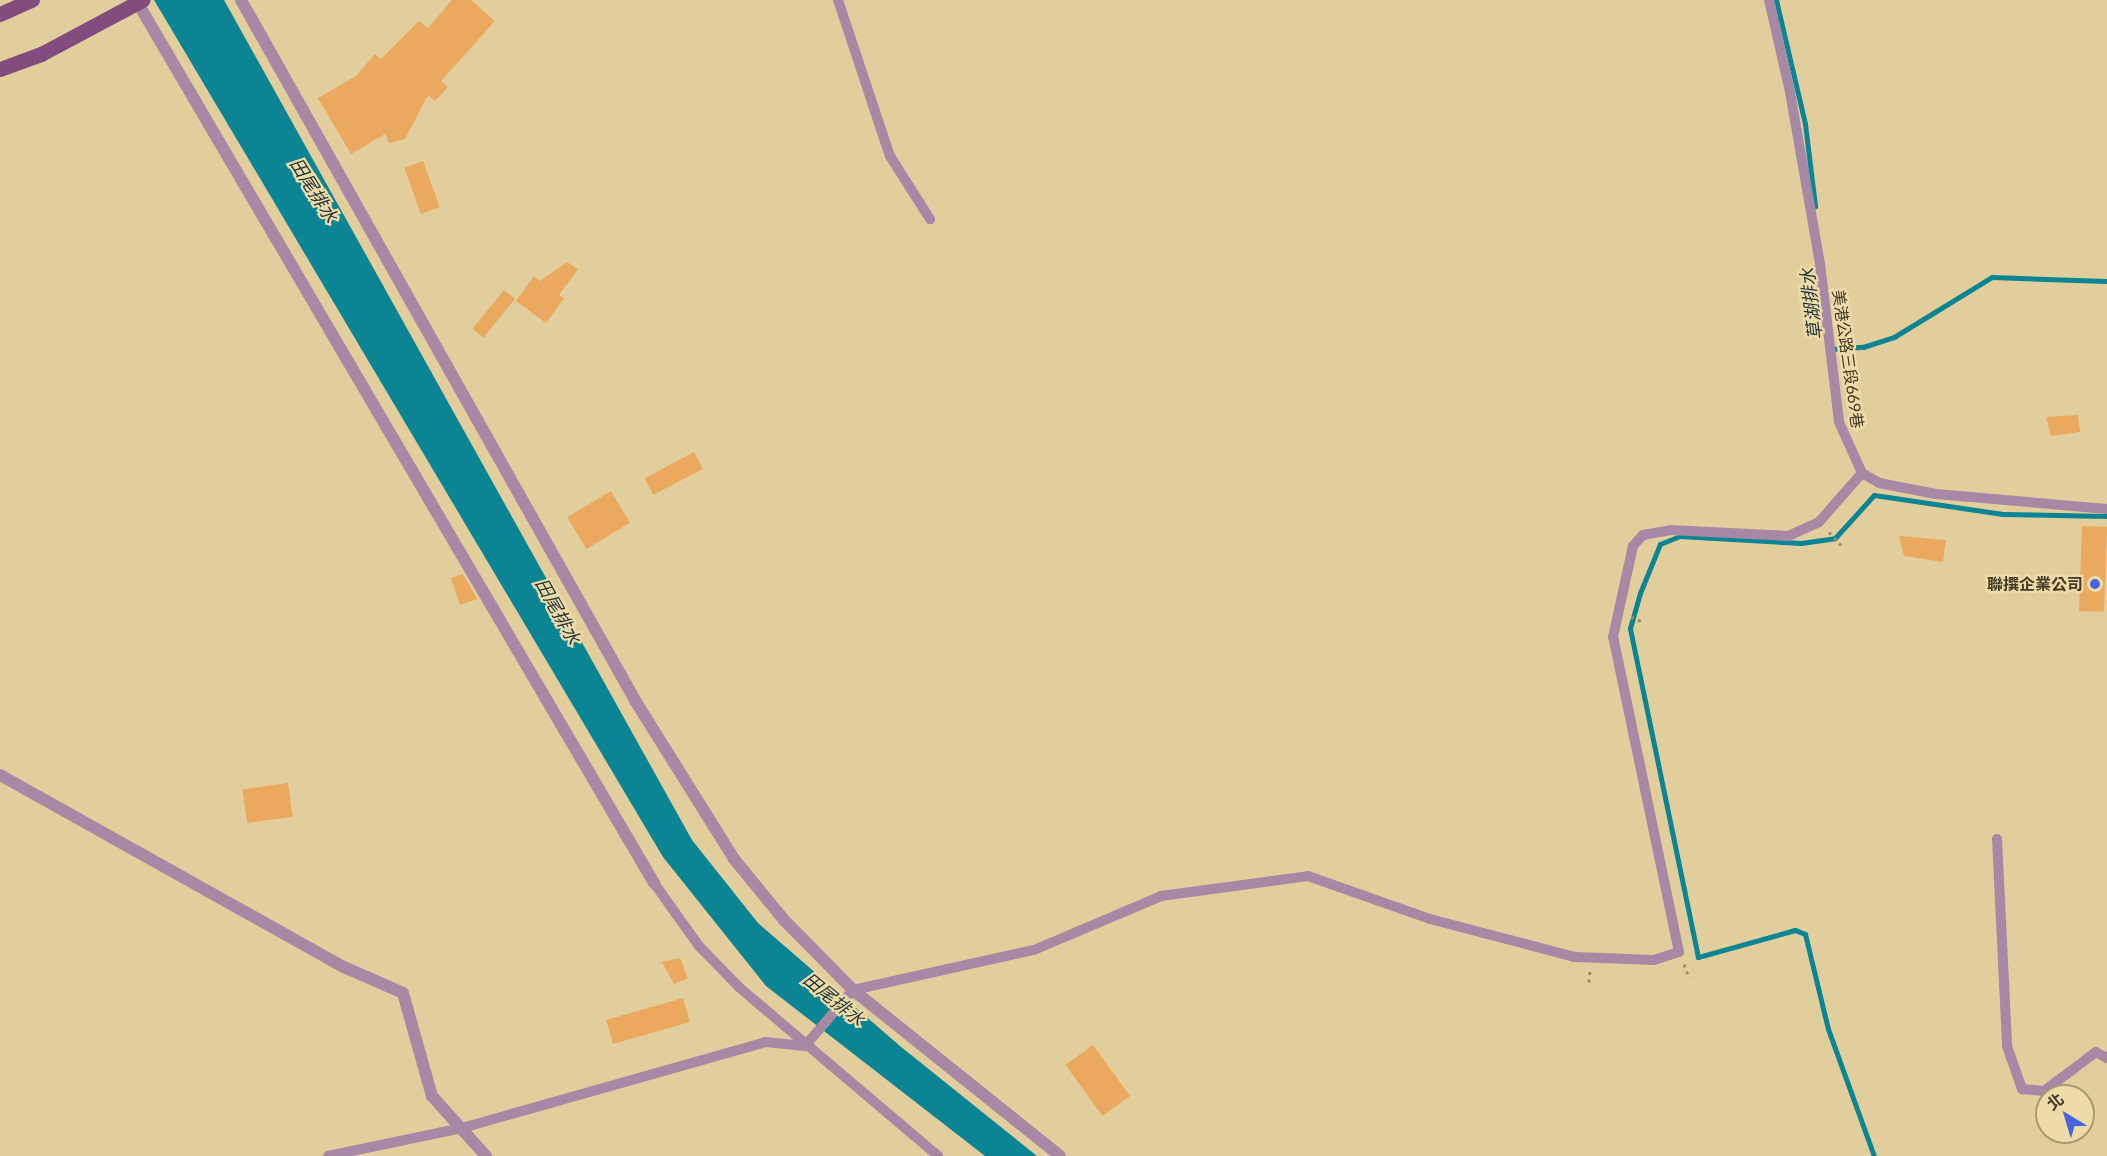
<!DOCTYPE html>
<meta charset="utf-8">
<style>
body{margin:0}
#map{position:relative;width:2107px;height:1156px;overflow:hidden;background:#e2ce9c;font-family:Lato,"Noto Sans TC",sans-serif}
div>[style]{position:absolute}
.water>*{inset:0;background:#0b8594}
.stream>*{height:5px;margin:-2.5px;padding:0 2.5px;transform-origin:2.5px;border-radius:2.5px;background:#0b8594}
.building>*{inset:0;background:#eaa95e;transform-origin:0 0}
.path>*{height:3px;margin-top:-1.5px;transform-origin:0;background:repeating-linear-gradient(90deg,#9c8d68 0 3px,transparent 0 7.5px)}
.lane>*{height:10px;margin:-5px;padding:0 5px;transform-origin:5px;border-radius:5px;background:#a789a5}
.street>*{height:12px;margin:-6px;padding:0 6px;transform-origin:6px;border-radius:6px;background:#a789a5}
.primary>*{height:15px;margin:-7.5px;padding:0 7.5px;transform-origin:7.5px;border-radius:7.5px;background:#824c7f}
.dots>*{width:16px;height:16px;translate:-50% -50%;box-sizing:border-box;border:3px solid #efdba8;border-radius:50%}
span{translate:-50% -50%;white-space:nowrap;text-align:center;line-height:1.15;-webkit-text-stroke:4.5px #efdba8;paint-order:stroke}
.street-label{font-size:16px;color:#413925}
.poi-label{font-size:16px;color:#413925;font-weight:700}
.right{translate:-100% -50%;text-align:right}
.water-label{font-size:18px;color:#1d3438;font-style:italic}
.north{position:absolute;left:2035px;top:1084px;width:60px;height:60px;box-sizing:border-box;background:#efdba8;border:2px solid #a99a74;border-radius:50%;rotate:322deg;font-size:16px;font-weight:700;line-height:24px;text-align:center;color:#413925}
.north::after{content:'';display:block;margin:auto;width:21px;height:27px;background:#4865d9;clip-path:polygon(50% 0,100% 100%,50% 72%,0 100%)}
</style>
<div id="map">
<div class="water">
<i style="clip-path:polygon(154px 0,224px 0,692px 840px,758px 923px,900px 1046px,1037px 1156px,985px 1156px,766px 986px,663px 857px)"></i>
</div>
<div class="stream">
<i style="left:1776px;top:0;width:127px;rotate:76.8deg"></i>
<i style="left:1805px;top:124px;width:83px;rotate:83deg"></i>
<i style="left:1832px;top:349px;width:31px;rotate:-4deg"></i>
<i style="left:1863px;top:347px;width:33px;rotate:-18deg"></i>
<i style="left:1894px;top:337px;width:115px;rotate:-31.5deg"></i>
<i style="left:1992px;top:277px;width:115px;rotate:2deg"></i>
<i style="left:1874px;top:1156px;width:135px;rotate:-109.9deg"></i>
<i style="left:1828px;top:1029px;width:98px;rotate:-103.6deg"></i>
<i style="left:1805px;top:934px;width:11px;rotate:-158deg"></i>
<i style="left:1795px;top:930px;width:101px;rotate:164.4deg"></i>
<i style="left:1698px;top:957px;width:336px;rotate:-101.7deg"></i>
<i style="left:1630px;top:628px;width:36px;rotate:-74deg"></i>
<i style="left:1640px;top:593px;width:53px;rotate:-67.8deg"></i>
<i style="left:1660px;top:544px;width:22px;rotate:-22deg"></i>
<i style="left:1680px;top:536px;width:121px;rotate:3.3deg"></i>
<i style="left:1801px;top:543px;width:34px;rotate:-8deg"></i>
<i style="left:1835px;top:538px;width:58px;rotate:-47.8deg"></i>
<i style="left:1874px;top:495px;width:130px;rotate:8.4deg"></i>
<i style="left:2003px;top:514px;width:104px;rotate:1.1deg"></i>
</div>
<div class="building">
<i style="clip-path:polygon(452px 0,471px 0,495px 21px,441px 81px,448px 87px,435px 101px,428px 95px,405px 139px,389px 143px,385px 134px,351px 154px,318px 98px,356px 76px,375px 54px,381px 59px,419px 21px,428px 28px)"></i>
<i style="left:423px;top:161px;width:49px;height:20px;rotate:70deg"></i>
<i style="clip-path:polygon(567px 262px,578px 269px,559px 295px,564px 298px,546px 323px,516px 301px,534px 276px,540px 281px)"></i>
<i style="left:504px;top:290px;width:14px;height:50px;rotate:39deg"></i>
<i style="clip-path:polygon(2078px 415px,2080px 432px,2051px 436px,2046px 417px)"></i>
<i style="left:694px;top:452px;width:19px;height:56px;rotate:62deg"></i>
<i style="left:611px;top:491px;width:37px;height:51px;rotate:59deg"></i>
<i style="left:2082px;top:526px;width:25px;height:85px;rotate:2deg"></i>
<i style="clip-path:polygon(1899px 536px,1946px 540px,1943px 562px,1904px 556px)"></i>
<i style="clip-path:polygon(463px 574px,477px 599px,460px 605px,451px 578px)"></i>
<i style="left:288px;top:783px;width:34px;height:46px;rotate:82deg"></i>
<i style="clip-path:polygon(680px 958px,688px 978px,674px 984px,662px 962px)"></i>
<i style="left:683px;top:998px;width:25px;height:80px;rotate:74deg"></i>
<i style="left:1093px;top:1045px;width:63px;height:34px;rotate:54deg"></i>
</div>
<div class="path">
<i style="left:1829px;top:532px;width:21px;rotate:47deg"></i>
<i style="left:1631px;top:617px;width:14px;rotate:21deg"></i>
<i style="left:1684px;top:964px;width:15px;rotate:70deg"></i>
<i style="left:1589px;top:982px;width:11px;rotate:-85deg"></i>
</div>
<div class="lane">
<i style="left:838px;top:0;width:164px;rotate:71.6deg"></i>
<i style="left:890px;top:156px;width:75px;rotate:57.6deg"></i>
<i style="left:1769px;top:0;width:94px;rotate:77.1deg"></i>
<i style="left:1790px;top:92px;width:175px;rotate:80.1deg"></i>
<i style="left:1820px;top:264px;width:159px;rotate:83.1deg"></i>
<i style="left:1839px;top:422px;width:56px;rotate:65.7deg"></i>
<i style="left:1862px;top:473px;width:20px;rotate:30deg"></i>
<i style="left:1879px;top:483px;width:58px;rotate:10.9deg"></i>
<i style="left:1936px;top:494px;width:172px;rotate:5deg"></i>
<i style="left:1997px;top:839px;width:207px;rotate:87.2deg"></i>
<i style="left:2007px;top:1046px;width:46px;rotate:70.8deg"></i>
<i style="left:2022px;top:1089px;width:22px;rotate:5deg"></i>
<i style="left:2044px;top:1091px;width:65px;rotate:-36.9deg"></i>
<i style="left:2096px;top:1052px;width:13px;rotate:29deg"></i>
<i style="left:654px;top:883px;width:77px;rotate:54.5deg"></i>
<i style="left:699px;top:946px;width:59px;rotate:45.7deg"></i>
<i style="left:740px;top:988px;width:260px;rotate:40.3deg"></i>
<i style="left:328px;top:1156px;width:137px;rotate:-11.8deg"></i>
<i style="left:462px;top:1128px;width:315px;rotate:-15.8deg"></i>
<i style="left:765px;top:1042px;width:40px;rotate:5.7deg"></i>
<i style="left:805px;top:1046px;width:74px;rotate:-49.4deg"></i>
<i style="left:853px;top:990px;width:185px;rotate:-12.5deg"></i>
<i style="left:1034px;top:950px;width:138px;rotate:-23deg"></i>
<i style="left:1161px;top:896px;width:148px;rotate:-7.7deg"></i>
<i style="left:1308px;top:876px;width:129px;rotate:19.4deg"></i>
<i style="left:1430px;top:919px;width:150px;rotate:14.7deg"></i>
<i style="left:1575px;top:957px;width:79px;rotate:2.2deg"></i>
<i style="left:1654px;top:960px;width:26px;rotate:-18deg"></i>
<i style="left:1679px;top:952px;width:322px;rotate:-101.8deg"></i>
<i style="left:1613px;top:637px;width:93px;rotate:-77.6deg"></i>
<i style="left:1633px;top:546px;width:15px;rotate:-48deg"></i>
<i style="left:1643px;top:535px;width:27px;rotate:-10deg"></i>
<i style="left:1670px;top:530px;width:118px;rotate:2.9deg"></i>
<i style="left:1788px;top:536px;width:34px;rotate:-24deg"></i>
<i style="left:1819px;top:522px;width:65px;rotate:-48.7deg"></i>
</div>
<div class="street">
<i style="left:136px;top:0;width:1024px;rotate:59.6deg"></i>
<i style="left:241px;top:0;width:805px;rotate:60.63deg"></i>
<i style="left:636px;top:702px;width:185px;rotate:58deg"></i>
<i style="left:734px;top:859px;width:80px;rotate:50.6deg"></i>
<i style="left:785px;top:921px;width:97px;rotate:45.4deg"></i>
<i style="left:853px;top:990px;width:265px;rotate:38.7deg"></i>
<i style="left:0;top:775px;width:394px;rotate:29.2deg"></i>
<i style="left:344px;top:967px;width:64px;rotate:23.8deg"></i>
<i style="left:403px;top:993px;width:107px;rotate:74.3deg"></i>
<i style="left:432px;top:1096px;width:81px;rotate:48deg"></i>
</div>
<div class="primary">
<i style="left:0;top:14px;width:35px;rotate:-24deg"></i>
<i style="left:0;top:69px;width:44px;rotate:-20.1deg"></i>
<i style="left:41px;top:54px;width:115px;rotate:-28.1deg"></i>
</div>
<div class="dots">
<i style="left:2095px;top:584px;background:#4865d9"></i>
</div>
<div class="street-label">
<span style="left:1848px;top:359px;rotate:82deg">美港公路三段669巷</span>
</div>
<div class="poi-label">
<span class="right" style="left:2083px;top:584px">聯撰企業公司</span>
</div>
<div class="water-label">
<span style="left:314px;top:190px;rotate:58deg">田尾排水</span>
<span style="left:1811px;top:304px;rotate:-97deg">草湖排水</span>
<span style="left:558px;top:611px;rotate:61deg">田尾排水</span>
<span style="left:834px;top:999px;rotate:39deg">田尾排水</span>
</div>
<div class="north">北</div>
</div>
